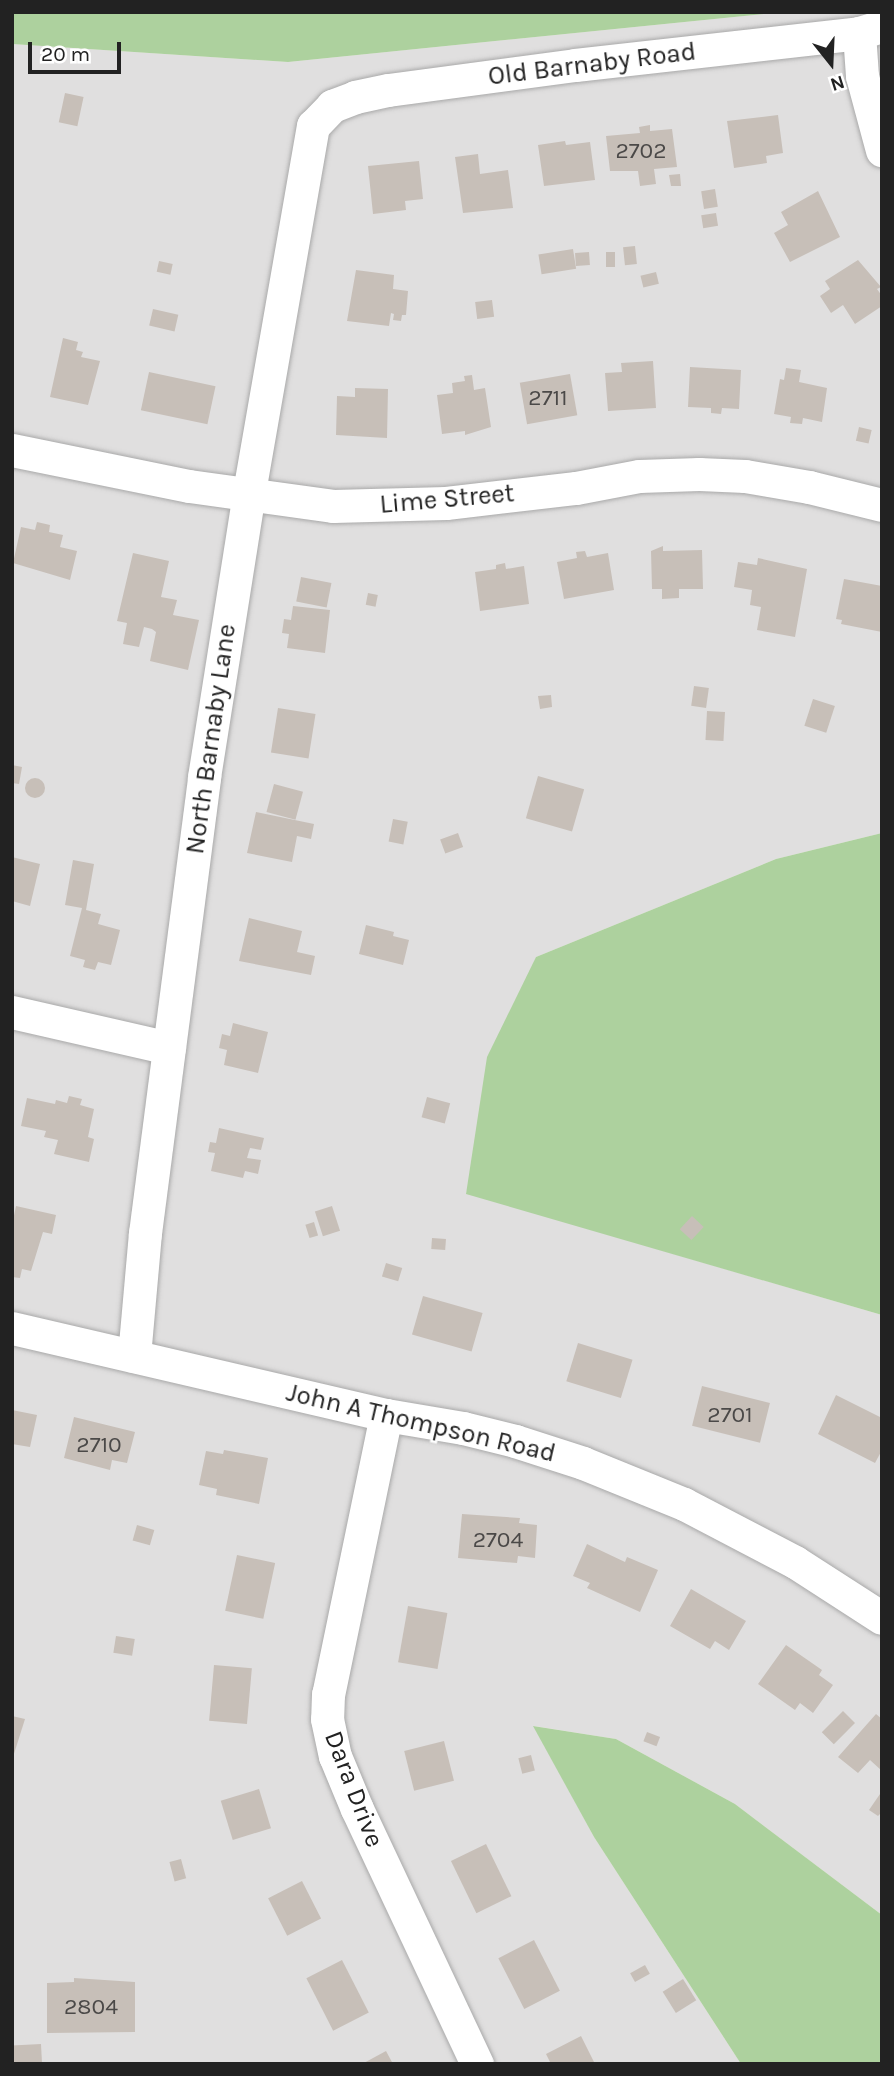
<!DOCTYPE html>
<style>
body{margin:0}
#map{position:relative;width:894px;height:2076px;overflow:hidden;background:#f2efe9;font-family:Karla,sans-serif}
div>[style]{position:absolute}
.residential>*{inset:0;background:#e0dfdf}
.forest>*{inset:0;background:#add19e}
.building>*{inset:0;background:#c7bfb8;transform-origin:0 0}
.round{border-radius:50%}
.roads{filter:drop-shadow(0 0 2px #a9a9a9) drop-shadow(0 0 2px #a9a9a9)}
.minor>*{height:33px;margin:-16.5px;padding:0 16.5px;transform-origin:16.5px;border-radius:16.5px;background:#fff}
span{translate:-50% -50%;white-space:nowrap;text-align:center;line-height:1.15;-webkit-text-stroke:5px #fff;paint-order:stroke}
.number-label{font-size:23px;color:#4b4948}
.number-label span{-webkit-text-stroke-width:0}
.street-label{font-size:26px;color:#222}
.frame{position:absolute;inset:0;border:14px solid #222;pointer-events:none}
.north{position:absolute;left:796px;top:28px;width:70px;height:70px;-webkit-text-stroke:5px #fff;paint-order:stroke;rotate:162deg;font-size:19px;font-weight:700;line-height:28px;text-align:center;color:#222}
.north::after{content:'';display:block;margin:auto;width:24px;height:32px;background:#222;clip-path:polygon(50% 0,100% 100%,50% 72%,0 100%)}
.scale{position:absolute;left:28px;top:42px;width:93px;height:32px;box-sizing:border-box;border:4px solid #222;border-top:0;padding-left:9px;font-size:21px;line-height:24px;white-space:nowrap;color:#222;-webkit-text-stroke:5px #fff;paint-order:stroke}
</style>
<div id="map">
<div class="residential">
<i style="clip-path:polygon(783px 12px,882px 12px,882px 833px,776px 859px,536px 957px,466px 1193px,882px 1315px,882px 1915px,735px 1804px,616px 1739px,534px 1726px,594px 1837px,741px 2064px,12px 2064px,12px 44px,288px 62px)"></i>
</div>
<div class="forest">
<i style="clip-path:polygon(12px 12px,783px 12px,288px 62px,12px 44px)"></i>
<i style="clip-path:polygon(882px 833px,882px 1315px,466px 1194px,487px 1057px,536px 957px,776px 859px)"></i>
<i style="clip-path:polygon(533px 1726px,616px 1739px,735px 1804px,882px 1915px,882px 2064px,741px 2064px,594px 1837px)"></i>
</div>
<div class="building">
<i style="left:65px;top:93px;width:19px;height:30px;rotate:12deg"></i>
<i style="clip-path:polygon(778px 115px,783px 153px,766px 156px,767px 163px,734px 168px,727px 121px)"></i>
<i style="clip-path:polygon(650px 125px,650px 131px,672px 129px,677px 167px,654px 169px,656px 184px,640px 186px,638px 171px,610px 171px,606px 136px,640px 133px,639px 127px)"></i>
<i style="clip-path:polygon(565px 141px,566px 145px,590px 142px,595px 180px,544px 186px,538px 145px)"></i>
<i style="clip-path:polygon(478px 154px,480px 174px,508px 170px,513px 208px,463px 213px,455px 157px)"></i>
<i style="clip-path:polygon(419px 161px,423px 199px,405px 201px,406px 210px,373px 214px,368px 166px)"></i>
<i style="clip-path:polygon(680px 174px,681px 186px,671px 186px,669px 175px)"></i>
<i style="left:715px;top:189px;width:18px;height:14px;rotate:81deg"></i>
<i style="clip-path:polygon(818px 191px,840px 237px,790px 262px,774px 233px,788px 225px,781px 212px)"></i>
<i style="left:716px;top:213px;width:13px;height:15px;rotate:81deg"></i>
<i style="left:635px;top:246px;width:18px;height:12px;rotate:84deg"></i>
<i style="left:573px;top:249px;width:20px;height:35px;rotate:81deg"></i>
<i style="left:589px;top:252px;width:13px;height:14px;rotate:86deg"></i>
<i style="left:606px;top:252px;width:9px;height:15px"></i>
<i style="clip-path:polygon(858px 260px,881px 287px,877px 289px,882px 296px,882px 306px,855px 324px,843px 305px,831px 313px,820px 296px,830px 289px,825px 281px)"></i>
<i style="left:159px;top:261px;width:14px;height:11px;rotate:12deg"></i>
<i style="clip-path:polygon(356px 270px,394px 275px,393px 289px,408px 291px,406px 315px,402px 315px,401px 321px,393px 320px,394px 314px,391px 313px,389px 326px,347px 321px)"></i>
<i style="left:656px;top:272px;width:12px;height:16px;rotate:76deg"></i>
<i style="left:492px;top:300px;width:17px;height:17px;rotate:83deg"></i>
<i style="left:153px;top:309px;width:26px;height:17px;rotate:13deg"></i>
<i style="clip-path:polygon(63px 338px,78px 342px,76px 350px,83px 352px,81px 357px,100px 361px,88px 405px,50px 397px)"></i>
<i style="clip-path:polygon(653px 361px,656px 408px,608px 411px,605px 373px,622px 372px,621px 363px)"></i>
<i style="clip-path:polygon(690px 367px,741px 370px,739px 409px,722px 408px,721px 414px,711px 413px,711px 408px,688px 407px)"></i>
<i style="clip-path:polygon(786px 368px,801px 370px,799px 382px,827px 388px,822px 422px,803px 418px,802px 424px,790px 423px,791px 417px,774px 414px,780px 379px,784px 380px)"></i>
<i style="left:149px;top:372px;width:68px;height:39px;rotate:12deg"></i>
<i style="left:570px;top:374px;width:42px;height:51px;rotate:80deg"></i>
<i style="clip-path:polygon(472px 375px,474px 390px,485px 388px,491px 427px,465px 435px,465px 431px,442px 434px,437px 395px,453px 393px,452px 383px,465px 381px,464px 376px)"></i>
<i style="clip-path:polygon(355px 388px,388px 389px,387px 438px,336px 435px,337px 396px,355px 397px)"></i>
<i style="left:859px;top:427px;width:13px;height:14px;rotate:13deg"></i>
<i style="clip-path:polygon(37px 522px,50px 525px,49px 532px,63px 535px,60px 547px,77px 551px,70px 580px,13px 563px,21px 527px,35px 530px)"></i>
<i style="clip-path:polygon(663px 546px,663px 551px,702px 550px,703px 589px,679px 589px,679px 598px,662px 599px,662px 589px,652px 589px,651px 551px)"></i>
<i style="clip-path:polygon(585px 551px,587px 557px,608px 553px,614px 590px,564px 599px,557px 562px,577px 558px,576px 552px)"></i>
<i style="clip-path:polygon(133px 553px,169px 561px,161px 597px,177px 600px,173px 615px,199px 620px,188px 670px,150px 661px,156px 632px,152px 629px,144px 627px,139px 647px,123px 644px,127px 623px,117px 621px)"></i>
<i style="clip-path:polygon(758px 558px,807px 569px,795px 637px,757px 630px,761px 607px,750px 605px,752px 590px,734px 587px,738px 562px,757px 565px)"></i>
<i style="clip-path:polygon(505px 563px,506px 569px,524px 566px,529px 604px,480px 611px,475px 572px,496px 569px,496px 565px)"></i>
<i style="left:301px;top:577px;width:31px;height:25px;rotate:11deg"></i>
<i style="clip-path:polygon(844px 579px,882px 586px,882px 632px,841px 624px,842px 620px,836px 619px)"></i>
<i style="left:368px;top:593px;width:10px;height:12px;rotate:11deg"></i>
<i style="clip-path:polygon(293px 606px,330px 610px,325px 653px,287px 648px,289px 634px,282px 633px,284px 619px,291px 620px)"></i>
<i style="left:694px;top:686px;width:15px;height:20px;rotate:8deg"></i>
<i style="clip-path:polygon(551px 695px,552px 707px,540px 709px,538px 696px)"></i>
<i style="left:813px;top:699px;width:23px;height:28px;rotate:18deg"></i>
<i style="left:278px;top:708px;width:38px;height:45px;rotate:9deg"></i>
<i style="left:707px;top:711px;width:18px;height:29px;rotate:3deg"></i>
<i style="clip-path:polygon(12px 765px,22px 767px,19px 784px,12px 783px)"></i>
<i style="left:538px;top:776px;width:48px;height:44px;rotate:16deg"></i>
<i class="round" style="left:25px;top:778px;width:20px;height:20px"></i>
<i style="left:274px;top:784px;width:30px;height:29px;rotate:15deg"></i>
<i style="clip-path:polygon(256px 812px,314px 824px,311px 839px,297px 836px,292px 862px,247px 853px)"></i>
<i style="left:393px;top:819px;width:15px;height:23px;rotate:11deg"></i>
<i style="left:458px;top:833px;width:15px;height:19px;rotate:70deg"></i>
<i style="clip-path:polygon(12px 857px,40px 864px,30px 906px,12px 901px)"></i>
<i style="clip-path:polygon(73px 860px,94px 864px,86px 910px,101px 914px,98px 924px,120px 930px,111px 965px,98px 962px,95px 970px,83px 967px,85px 960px,70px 956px,82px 908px,65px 905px)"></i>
<i style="clip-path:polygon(249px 918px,302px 931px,297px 952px,315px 956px,311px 975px,239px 961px)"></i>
<i style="clip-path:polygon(366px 925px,394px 932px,393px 936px,409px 940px,403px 965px,359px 954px)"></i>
<i style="clip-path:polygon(233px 1023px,268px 1032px,258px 1073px,224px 1065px,227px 1050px,219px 1048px,222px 1034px,230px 1036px)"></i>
<i style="clip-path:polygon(69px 1096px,82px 1099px,80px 1105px,94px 1109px,88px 1137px,94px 1139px,89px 1162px,54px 1154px,58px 1140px,44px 1137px,46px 1131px,21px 1126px,27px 1098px,55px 1104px,56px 1100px,67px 1103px)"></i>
<i style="left:427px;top:1097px;width:24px;height:21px;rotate:15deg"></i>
<i style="clip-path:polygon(219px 1128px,264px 1138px,261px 1150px,250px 1148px,247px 1158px,261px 1160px,258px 1174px,245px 1171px,243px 1178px,211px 1171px,215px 1153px,208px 1152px,210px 1142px,216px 1143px)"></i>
<i style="clip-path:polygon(16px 1206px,56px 1215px,52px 1234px,43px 1232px,31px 1271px,22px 1269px,20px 1278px,12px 1277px,12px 1225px)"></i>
<i style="left:332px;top:1206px;width:26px;height:18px;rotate:72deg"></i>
<i style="left:692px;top:1216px;width:16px;height:18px;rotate:43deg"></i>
<i style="left:314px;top:1222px;width:14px;height:9px;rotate:73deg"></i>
<i style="left:432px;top:1238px;width:14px;height:11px;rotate:4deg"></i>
<i style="left:386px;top:1263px;width:17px;height:14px;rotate:17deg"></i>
<i style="left:423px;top:1296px;width:62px;height:40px;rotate:16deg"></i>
<i style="left:578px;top:1343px;width:57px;height:40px;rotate:17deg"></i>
<i style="left:702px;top:1386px;width:70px;height:41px;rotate:14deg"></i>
<i style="clip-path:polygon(836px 1395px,882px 1418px,882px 1450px,875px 1463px,818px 1434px)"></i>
<i style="clip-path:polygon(12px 1410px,37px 1415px,30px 1447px,12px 1444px)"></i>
<i style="clip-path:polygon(74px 1417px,135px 1432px,127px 1463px,112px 1460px,110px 1470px,64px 1458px)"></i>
<i style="clip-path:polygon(224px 1450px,268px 1458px,259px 1504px,216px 1495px,217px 1489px,199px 1485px,206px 1451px,223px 1454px)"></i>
<i style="clip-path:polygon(462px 1514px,520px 1518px,519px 1523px,537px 1525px,535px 1558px,518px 1556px,517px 1563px,458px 1558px)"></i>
<i style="left:137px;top:1525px;width:18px;height:16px;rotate:16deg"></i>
<i style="clip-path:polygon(587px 1544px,625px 1562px,627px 1557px,658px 1570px,640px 1612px,587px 1588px,590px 1583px,573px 1576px)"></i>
<i style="left:237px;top:1555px;width:39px;height:57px;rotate:12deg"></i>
<i style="clip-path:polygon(691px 1589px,746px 1621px,729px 1650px,715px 1641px,710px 1649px,670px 1626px)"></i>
<i style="left:408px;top:1606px;width:40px;height:57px;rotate:10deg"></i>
<i style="left:116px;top:1636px;width:19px;height:17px;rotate:9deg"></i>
<i style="clip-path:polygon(786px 1645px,822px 1670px,819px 1675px,833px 1685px,813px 1713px,800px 1703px,795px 1710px,758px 1684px)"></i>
<i style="left:214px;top:1665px;width:38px;height:56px;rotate:5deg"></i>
<i style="left:843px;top:1711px;width:17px;height:30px;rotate:45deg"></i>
<i style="clip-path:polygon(876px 1714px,882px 1719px,882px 1771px,870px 1760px,858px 1773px,838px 1757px)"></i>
<i style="clip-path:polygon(12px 1716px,25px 1719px,13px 1757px,12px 1757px)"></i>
<i style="left:647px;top:1732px;width:14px;height:10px;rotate:21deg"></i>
<i style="left:444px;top:1741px;width:41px;height:41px;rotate:76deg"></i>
<i style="left:531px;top:1755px;width:16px;height:13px;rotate:76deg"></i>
<i style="left:259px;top:1789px;width:41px;height:40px;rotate:73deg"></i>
<i style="clip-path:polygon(880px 1794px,882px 1812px,878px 1816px,869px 1810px)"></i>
<i style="left:486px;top:1844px;width:58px;height:39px;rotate:64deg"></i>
<i style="left:181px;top:1859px;width:20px;height:12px;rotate:75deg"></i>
<i style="left:302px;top:1881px;width:42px;height:38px;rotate:63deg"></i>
<i style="left:534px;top:1940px;width:57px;height:40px;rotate:63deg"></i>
<i style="left:342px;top:1960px;width:59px;height:40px;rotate:63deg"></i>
<i style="left:645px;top:1965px;width:10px;height:17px;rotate:61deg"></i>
<i style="clip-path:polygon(74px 1978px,135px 1982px,135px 2032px,47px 2033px,47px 1983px,74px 1982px)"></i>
<i style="left:683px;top:1979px;width:25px;height:24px;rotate:58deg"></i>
<i style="clip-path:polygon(581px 2036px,595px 2064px,551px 2064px,546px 2054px)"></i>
<i style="left:41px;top:2044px;width:20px;height:29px;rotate:87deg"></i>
<i style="clip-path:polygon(386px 2051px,393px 2064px,362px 2064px)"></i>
</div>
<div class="roads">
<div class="minor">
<i style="left:859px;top:33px;width:43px;rotate:86deg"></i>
<i style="left:862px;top:76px;width:77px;rotate:74.9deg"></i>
<i style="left:12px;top:450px;width:181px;rotate:11.5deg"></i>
<i style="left:189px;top:486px;width:145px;rotate:7.9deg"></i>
<i style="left:333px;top:506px;width:113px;rotate:-1.5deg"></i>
<i style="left:446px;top:503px;width:131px;rotate:-6.6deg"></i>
<i style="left:576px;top:488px;width:64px;rotate:-10.8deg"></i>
<i style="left:639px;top:476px;width:60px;rotate:-1.9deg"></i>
<i style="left:699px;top:474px;width:46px;rotate:2.5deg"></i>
<i style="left:745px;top:476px;width:65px;rotate:9.8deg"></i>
<i style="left:809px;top:487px;width:75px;rotate:13.9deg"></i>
<i style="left:12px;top:1012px;width:161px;rotate:12.9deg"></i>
<i style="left:12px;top:1328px;width:384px;rotate:13.1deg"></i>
<i style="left:386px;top:1415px;width:78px;rotate:9.6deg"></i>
<i style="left:463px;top:1428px;width:54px;rotate:14deg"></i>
<i style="left:515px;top:1441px;width:71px;rotate:17.9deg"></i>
<i style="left:583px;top:1463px;width:109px;rotate:22.1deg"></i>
<i style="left:684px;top:1504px;width:125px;rotate:27.6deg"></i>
<i style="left:795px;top:1562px;width:103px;rotate:32.8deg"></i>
<i style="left:134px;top:1356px;width:123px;rotate:-84.9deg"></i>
<i style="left:145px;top:1233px;width:460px;rotate:-82.6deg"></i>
<i style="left:204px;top:777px;width:289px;rotate:-81deg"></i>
<i style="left:249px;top:492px;width:372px;rotate:-80.1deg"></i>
<i style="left:313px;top:126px;width:28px;rotate:-46deg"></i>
<i style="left:332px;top:106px;width:25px;rotate:-21deg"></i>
<i style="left:355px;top:97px;width:34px;rotate:-12deg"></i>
<i style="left:388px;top:90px;width:189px;rotate:-7.6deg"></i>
<i style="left:575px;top:65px;width:286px;rotate:-6.4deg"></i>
<i style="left:859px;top:33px;width:24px;rotate:-17deg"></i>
<i style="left:386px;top:1415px;width:285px;rotate:101.7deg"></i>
<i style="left:328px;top:1694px;width:25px;rotate:92deg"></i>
<i style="left:327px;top:1719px;width:38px;rotate:78deg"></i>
<i style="left:335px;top:1756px;width:57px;rotate:67.5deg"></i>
<i style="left:357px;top:1809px;width:282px;rotate:64.8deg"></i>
</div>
</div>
<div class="number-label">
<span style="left:641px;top:151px">2702</span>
<span style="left:548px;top:398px">2711</span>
<span style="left:730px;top:1415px">2701</span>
<span style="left:99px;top:1445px">2710</span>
<span style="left:498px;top:1540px">2704</span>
<span style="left:91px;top:2007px">2804</span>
</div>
<div class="street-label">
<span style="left:592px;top:64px;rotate:-7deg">Old Barnaby Road</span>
<span style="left:447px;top:499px;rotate:-5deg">Lime Street</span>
<span style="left:211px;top:739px;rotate:-82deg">North Barnaby Lane</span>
<span style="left:421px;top:1423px;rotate:13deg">John A Thompson Road</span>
<span style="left:354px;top:1789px;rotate:69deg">Dara Drive</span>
</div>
<div class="frame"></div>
<div class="north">N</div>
<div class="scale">20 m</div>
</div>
